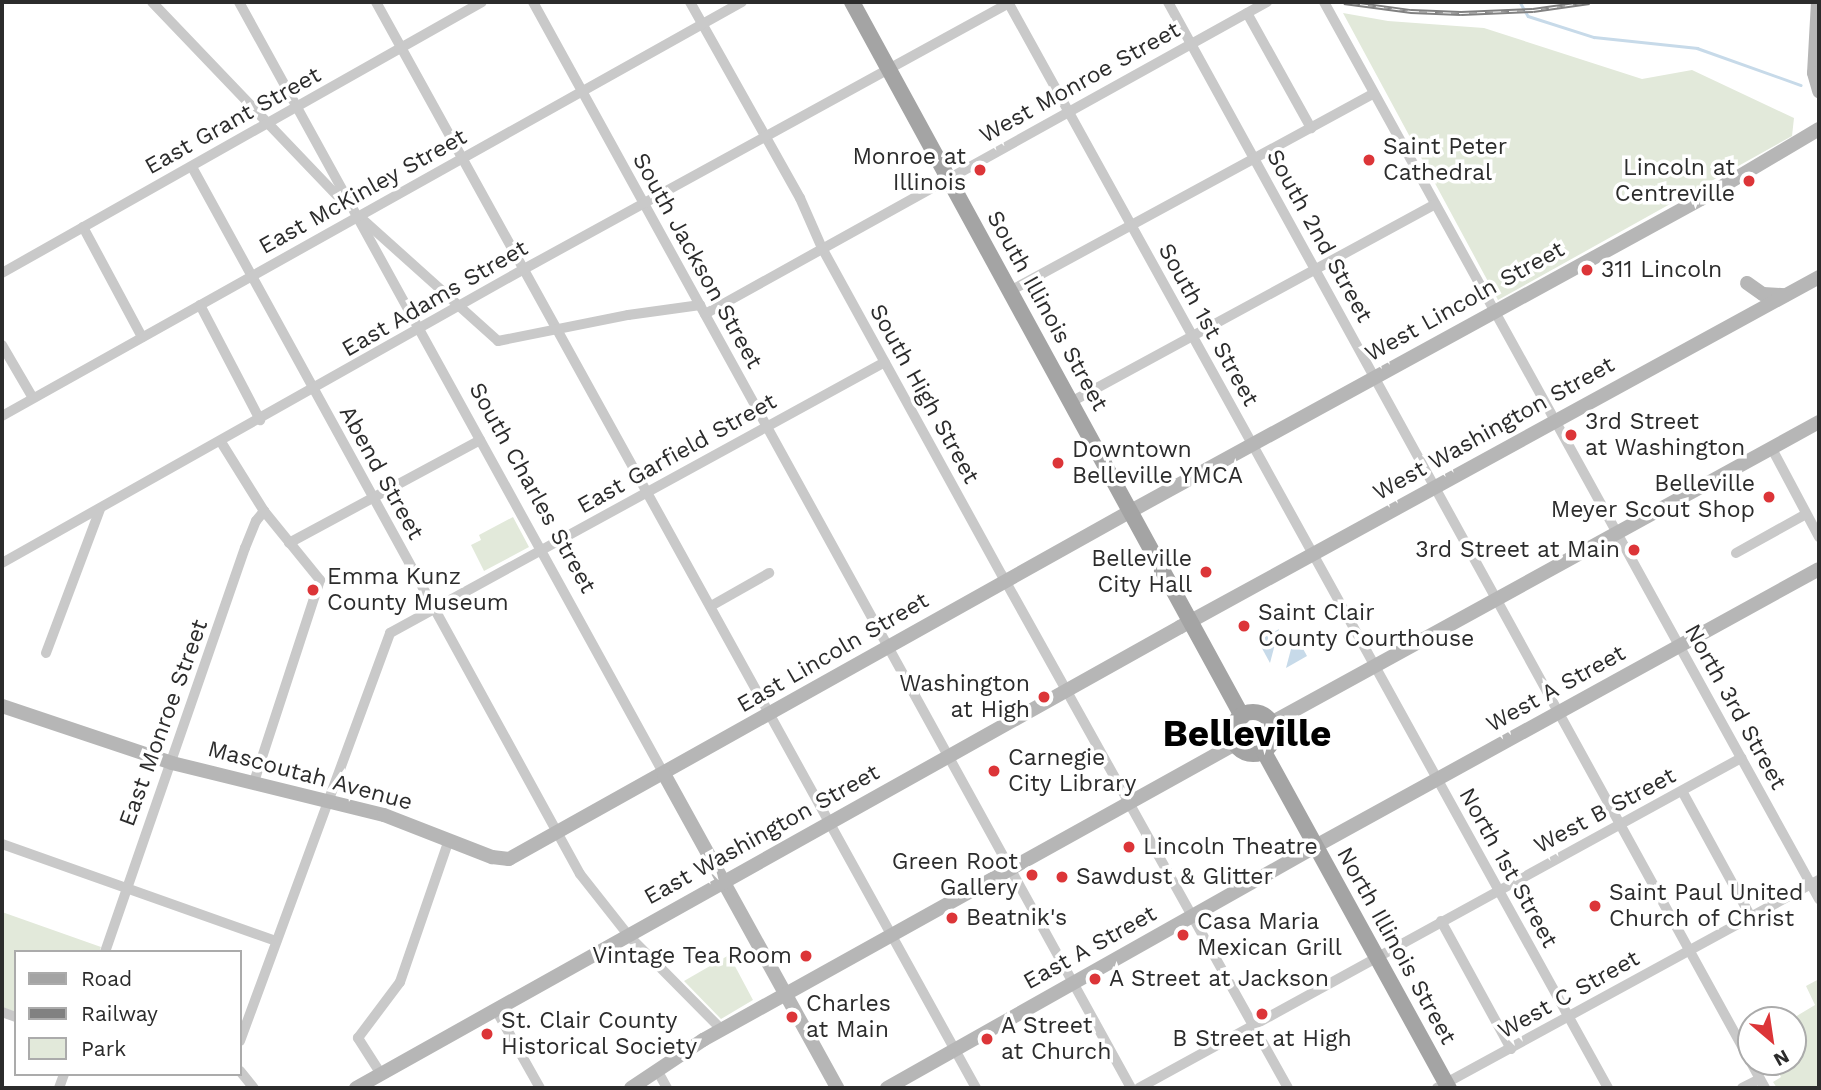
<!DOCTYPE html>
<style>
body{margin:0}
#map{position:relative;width:1821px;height:1090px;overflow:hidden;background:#fff;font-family:"Work Sans",sans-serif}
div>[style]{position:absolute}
.green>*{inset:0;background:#e2e9da}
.water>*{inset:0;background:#c7dae9}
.stream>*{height:2.5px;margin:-1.25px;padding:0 1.25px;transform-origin:1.25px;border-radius:1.25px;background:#c7dae9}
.street>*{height:10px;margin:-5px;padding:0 5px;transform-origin:5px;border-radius:5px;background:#c9c9c9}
.secondary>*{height:14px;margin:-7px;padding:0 7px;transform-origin:7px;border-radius:7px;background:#b6b6b6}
.primary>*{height:16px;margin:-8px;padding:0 8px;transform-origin:8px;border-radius:8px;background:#a4a4a4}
.primary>.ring{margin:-8px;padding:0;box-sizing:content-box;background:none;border:16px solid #a4a4a4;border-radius:50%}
.rail>*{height:5px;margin-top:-2.5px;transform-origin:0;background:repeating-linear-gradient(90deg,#fff 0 8px,#818181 0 16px);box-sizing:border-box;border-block:2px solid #818181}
.dots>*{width:19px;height:19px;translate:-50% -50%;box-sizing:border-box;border:4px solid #fff;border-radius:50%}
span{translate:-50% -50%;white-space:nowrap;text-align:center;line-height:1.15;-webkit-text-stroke:7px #fff;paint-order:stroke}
.street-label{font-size:23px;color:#2c2c2c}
.poi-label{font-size:23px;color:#2c2c2c}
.left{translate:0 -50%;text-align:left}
.right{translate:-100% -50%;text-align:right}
.town-label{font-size:37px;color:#000;font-weight:700}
.frame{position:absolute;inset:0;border:4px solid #2c2c2c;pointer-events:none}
.legend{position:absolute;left:14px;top:950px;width:228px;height:126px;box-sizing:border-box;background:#fff;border:2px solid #ababab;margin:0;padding:9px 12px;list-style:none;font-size:21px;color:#2c2c2c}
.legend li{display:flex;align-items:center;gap:14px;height:35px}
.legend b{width:35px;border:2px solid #ababab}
.north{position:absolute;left:1737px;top:1006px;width:70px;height:70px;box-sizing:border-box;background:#fff;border:2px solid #ababab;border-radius:50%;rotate:151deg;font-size:19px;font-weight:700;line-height:28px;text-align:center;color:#2c2c2c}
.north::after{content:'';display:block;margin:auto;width:24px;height:32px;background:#dc3538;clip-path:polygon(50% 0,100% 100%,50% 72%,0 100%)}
</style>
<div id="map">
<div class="green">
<i style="clip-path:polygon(1343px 13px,1388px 21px,1484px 28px,1642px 79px,1692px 70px,1794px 118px,1792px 136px,1498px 300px)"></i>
<i style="clip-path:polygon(513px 517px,529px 547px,484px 571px,471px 545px,481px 540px,479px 535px)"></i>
<i style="clip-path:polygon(2px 912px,101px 947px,99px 952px,16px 952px,16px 1012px,2px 1007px)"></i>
<i style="clip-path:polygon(729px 955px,753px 1000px,721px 1019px,684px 981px)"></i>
<i style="clip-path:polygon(1819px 979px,1819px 1088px,1777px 1088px,1773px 1082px,1781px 1077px,1773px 1062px,1793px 1062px,1793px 1020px,1790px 1020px,1815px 1005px,1806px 986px)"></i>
</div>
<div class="water">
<i style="clip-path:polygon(1279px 629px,1270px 663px,1258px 641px)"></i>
<i style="clip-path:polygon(1295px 634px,1307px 656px,1286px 668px)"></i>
</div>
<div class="stream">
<i style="left:1520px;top:2px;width:16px;rotate:60deg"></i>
<i style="left:1528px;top:16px;width:69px;rotate:17.7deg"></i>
<i style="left:1594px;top:37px;width:104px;rotate:6.1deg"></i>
<i style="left:1697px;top:48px;width:110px;rotate:19.6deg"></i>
</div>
<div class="street">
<i style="left:152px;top:2px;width:282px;rotate:46.3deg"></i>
<i style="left:239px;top:2px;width:881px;rotate:61.17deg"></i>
<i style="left:376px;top:2px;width:1241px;rotate:61.08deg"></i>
<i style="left:533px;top:2px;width:1240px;rotate:61.16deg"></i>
<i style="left:690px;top:2px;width:225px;rotate:60.7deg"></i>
<i style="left:800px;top:198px;width:55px;rotate:66.3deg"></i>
<i style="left:822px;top:248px;width:373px;rotate:61.2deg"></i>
<i style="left:1002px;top:575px;width:587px;rotate:60.86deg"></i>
<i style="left:1008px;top:2px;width:1241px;rotate:61.08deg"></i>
<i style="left:1168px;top:2px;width:1239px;rotate:61.2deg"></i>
<i style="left:1324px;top:2px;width:1025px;rotate:61.11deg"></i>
<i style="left:1247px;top:13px;width:132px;rotate:60.9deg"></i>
<i style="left:192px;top:167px;width:806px;rotate:61.24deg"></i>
<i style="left:580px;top:874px;width:79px;rotate:51.7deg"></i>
<i style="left:629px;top:936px;width:132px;rotate:45.3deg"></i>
<i style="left:361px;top:218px;width:184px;rotate:41.9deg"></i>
<i style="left:498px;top:341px;width:133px;rotate:-11.3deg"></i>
<i style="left:628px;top:315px;width:73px;rotate:-7.9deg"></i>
<i style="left:83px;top:227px;width:125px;rotate:61.8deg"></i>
<i style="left:2px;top:273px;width:551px;rotate:-29.45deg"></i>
<i style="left:1010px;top:291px;width:414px;rotate:-28.5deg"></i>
<i style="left:200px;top:305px;width:130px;rotate:62.4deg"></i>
<i style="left:705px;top:314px;width:643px;rotate:-29.04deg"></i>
<i style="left:2px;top:345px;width:61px;rotate:59.7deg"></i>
<i style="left:1071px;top:402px;width:414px;rotate:-28.5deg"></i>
<i style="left:2px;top:416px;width:848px;rotate:-29.23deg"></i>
<i style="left:221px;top:442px;width:81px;rotate:58.1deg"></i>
<i style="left:264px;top:511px;width:89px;rotate:50.9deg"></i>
<i style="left:320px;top:580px;width:213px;rotate:108.1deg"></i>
<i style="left:1772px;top:449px;width:100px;rotate:61.9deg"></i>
<i style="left:289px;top:543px;width:217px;rotate:-28.3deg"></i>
<i style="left:1736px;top:553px;width:80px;rotate:-29.1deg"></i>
<i style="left:2px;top:563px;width:599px;rotate:-29.39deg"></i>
<i style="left:524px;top:269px;width:553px;rotate:-28.74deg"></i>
<i style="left:711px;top:606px;width:67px;rotate:-29.6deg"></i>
<i style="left:46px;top:653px;width:154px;rotate:-69.4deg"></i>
<i style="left:1682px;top:791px;width:144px;rotate:61.3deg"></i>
<i style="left:2px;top:844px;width:291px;rotate:19.5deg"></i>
<i style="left:1441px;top:921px;width:146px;rotate:61.3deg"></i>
<i style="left:105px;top:952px;width:428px;rotate:-70.9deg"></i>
<i style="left:245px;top:548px;width:29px;rotate:-68deg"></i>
<i style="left:256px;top:521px;width:13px;rotate:-51deg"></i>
<i style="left:496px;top:1010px;width:90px;rotate:60.6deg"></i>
<i style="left:2px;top:1012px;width:15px;rotate:20deg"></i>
<i style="left:240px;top:1041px;width:435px;rotate:-69.8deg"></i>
<i style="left:390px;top:633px;width:564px;rotate:-28.7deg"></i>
<i style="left:657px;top:1070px;width:21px;rotate:61deg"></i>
<i style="left:240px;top:1071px;width:22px;rotate:51deg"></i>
<i style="left:381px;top:1074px;width:43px;rotate:-122.6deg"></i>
<i style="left:358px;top:1038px;width:70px;rotate:-53.1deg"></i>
<i style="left:400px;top:982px;width:150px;rotate:-71deg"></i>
<i style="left:59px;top:1088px;width:15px;rotate:-70deg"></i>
<i style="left:1139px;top:1088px;width:687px;rotate:-28.73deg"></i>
<i style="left:1437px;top:1088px;width:435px;rotate:-28.6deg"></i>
<i style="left:1742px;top:1088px;width:20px;rotate:-27deg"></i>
</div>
<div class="secondary">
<i style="left:1818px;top:2px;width:71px;rotate:93.2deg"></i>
<i style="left:1814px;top:73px;width:19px;rotate:74deg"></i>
<i style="left:1747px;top:283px;width:19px;rotate:35deg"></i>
<i style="left:1763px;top:294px;width:22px;rotate:3deg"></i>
<i style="left:2px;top:706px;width:179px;rotate:18.5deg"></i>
<i style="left:172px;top:763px;width:218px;rotate:13.8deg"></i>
<i style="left:384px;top:815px;width:116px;rotate:21.3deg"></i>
<i style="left:492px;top:857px;width:17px;rotate:7deg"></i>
<i style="left:509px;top:859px;width:713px;rotate:-29.23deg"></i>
<i style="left:1131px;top:511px;width:650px;rotate:-28.69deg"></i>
<i style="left:1701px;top:199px;width:137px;rotate:-30.7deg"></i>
<i style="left:1271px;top:723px;width:625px;rotate:-28.78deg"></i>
<i style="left:664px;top:774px;width:359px;rotate:61.1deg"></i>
<i style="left:356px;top:1088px;width:944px;rotate:-29.23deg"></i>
<i style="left:1180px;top:627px;width:729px;rotate:-28.71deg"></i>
<i style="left:631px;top:1088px;width:87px;rotate:-33.7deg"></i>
<i style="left:703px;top:1040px;width:609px;rotate:-29.09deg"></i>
<i style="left:887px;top:1088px;width:490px;rotate:-29.4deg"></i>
<i style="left:1314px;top:847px;width:576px;rotate:-28.83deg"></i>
</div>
<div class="primary">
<i style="left:852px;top:2px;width:814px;rotate:61.36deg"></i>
<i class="ring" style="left:1232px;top:712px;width:26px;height:26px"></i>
<i style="left:1264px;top:752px;width:384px;rotate:61.2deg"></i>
</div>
<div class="rail">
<i style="left:1344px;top:2px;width:68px;rotate:7.7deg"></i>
<i style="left:1411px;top:11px;width:50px;rotate:2.3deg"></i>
<i style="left:1461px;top:13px;width:72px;rotate:-2.4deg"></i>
<i style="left:1533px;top:10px;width:57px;rotate:-8.1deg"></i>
</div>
<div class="dots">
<i style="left:1369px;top:160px;background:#dc3538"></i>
<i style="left:980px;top:170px;background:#dc3538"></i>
<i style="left:1749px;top:181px;background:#dc3538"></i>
<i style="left:1587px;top:270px;background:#dc3538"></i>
<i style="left:1571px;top:435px;background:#dc3538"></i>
<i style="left:1058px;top:463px;background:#dc3538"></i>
<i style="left:1769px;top:497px;background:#dc3538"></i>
<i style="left:1634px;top:550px;background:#dc3538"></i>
<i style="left:1206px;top:572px;background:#dc3538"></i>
<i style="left:313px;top:590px;background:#dc3538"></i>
<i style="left:1244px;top:626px;background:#dc3538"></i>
<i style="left:1044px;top:697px;background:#dc3538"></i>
<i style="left:994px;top:771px;background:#dc3538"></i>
<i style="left:1129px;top:847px;background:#dc3538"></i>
<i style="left:1032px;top:875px;background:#dc3538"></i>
<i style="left:1062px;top:877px;background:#dc3538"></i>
<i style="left:1595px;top:906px;background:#dc3538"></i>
<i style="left:952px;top:918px;background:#dc3538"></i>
<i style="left:1183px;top:935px;background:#dc3538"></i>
<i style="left:806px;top:956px;background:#dc3538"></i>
<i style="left:1095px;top:979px;background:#dc3538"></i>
<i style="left:1262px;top:1014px;background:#dc3538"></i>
<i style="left:792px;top:1017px;background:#dc3538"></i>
<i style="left:487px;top:1034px;background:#dc3538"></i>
<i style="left:987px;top:1039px;background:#dc3538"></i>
</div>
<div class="street-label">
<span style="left:1080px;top:83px;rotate:-29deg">West Monroe Street</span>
<span style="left:233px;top:121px;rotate:-29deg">East Grant Street</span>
<span style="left:363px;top:192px;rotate:-29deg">East McKinley Street</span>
<span style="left:1319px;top:236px;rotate:61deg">South 2nd Street</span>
<span style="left:697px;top:261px;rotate:61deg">South Jackson Street</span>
<span style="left:435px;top:299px;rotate:-30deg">East Adams Street</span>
<span style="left:1465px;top:302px;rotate:-29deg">West Lincoln Street</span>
<span style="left:1047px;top:311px;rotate:61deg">South Illinois Street</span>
<span style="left:1208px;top:325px;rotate:61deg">South 1st Street</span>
<span style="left:924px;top:394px;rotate:61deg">South High Street</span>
<span style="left:1494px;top:429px;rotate:-29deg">West Washington Street</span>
<span style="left:677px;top:454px;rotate:-29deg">East Garfield Street</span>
<span style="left:381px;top:473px;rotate:61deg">Abend Street</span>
<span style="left:532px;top:488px;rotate:61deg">South Charles Street</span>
<span style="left:833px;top:653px;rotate:-30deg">East Lincoln Street</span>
<span style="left:1556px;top:689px;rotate:-29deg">West A Street</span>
<span style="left:1735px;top:707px;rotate:61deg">North 3rd Street</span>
<span style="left:164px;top:723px;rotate:-70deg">East Monroe Street</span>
<span style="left:310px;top:776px;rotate:15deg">Mascoutah Avenue</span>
<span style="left:1605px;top:811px;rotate:-28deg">West B Street</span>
<span style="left:762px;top:835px;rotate:-29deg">East Washington Street</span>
<span style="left:1508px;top:868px;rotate:61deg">North 1st Street</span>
<span style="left:1396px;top:946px;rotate:61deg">North Illinois Street</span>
<span style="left:1090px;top:948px;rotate:-29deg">East A Street</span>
<span style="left:1569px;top:995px;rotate:-29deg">West C Street</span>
</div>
<div class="poi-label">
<span class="left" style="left:1383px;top:160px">Saint Peter<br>Cathedral</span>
<span class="right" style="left:966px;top:170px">Monroe at<br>Illinois</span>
<span class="right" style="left:1735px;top:181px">Lincoln at<br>Centreville</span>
<span class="left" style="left:1601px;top:270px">311 Lincoln</span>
<span class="left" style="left:1585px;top:435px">3rd Street<br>at Washington</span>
<span class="left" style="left:1072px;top:463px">Downtown<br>Belleville YMCA</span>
<span class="right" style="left:1755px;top:497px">Belleville<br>Meyer Scout Shop</span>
<span class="right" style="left:1620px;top:550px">3rd Street at Main</span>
<span class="right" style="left:1192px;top:572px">Belleville<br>City Hall</span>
<span class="left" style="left:327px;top:590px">Emma Kunz<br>County Museum</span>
<span class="left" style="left:1258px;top:626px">Saint Clair<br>County Courthouse</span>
<span class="right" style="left:1030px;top:697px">Washington<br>at High</span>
<span class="left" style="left:1008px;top:771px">Carnegie<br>City Library</span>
<span class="left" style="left:1143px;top:847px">Lincoln Theatre</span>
<span class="right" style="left:1018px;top:875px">Green Root<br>Gallery</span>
<span class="left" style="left:1076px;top:877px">Sawdust &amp; Glitter</span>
<span class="left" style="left:1609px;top:906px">Saint Paul United<br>Church of Christ</span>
<span class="left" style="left:966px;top:918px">Beatnik's</span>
<span class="left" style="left:1197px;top:935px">Casa Maria<br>Mexican Grill</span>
<span class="right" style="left:792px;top:956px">Vintage Tea Room</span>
<span class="left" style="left:1109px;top:979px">A Street at Jackson</span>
<span class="left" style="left:806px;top:1017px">Charles<br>at Main</span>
<span class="left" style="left:501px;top:1034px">St. Clair County<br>Historical Society</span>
<span class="left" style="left:1001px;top:1039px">A Street<br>at Church</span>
<span style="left:1262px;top:1039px">B Street at High</span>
</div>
<div class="town-label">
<span style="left:1247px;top:734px">Belleville</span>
</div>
<div class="frame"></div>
<ul class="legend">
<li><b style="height:9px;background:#a4a4a4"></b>Road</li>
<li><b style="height:9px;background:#818181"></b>Railway</li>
<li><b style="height:19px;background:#e2e9da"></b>Park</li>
</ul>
<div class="north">N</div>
</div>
